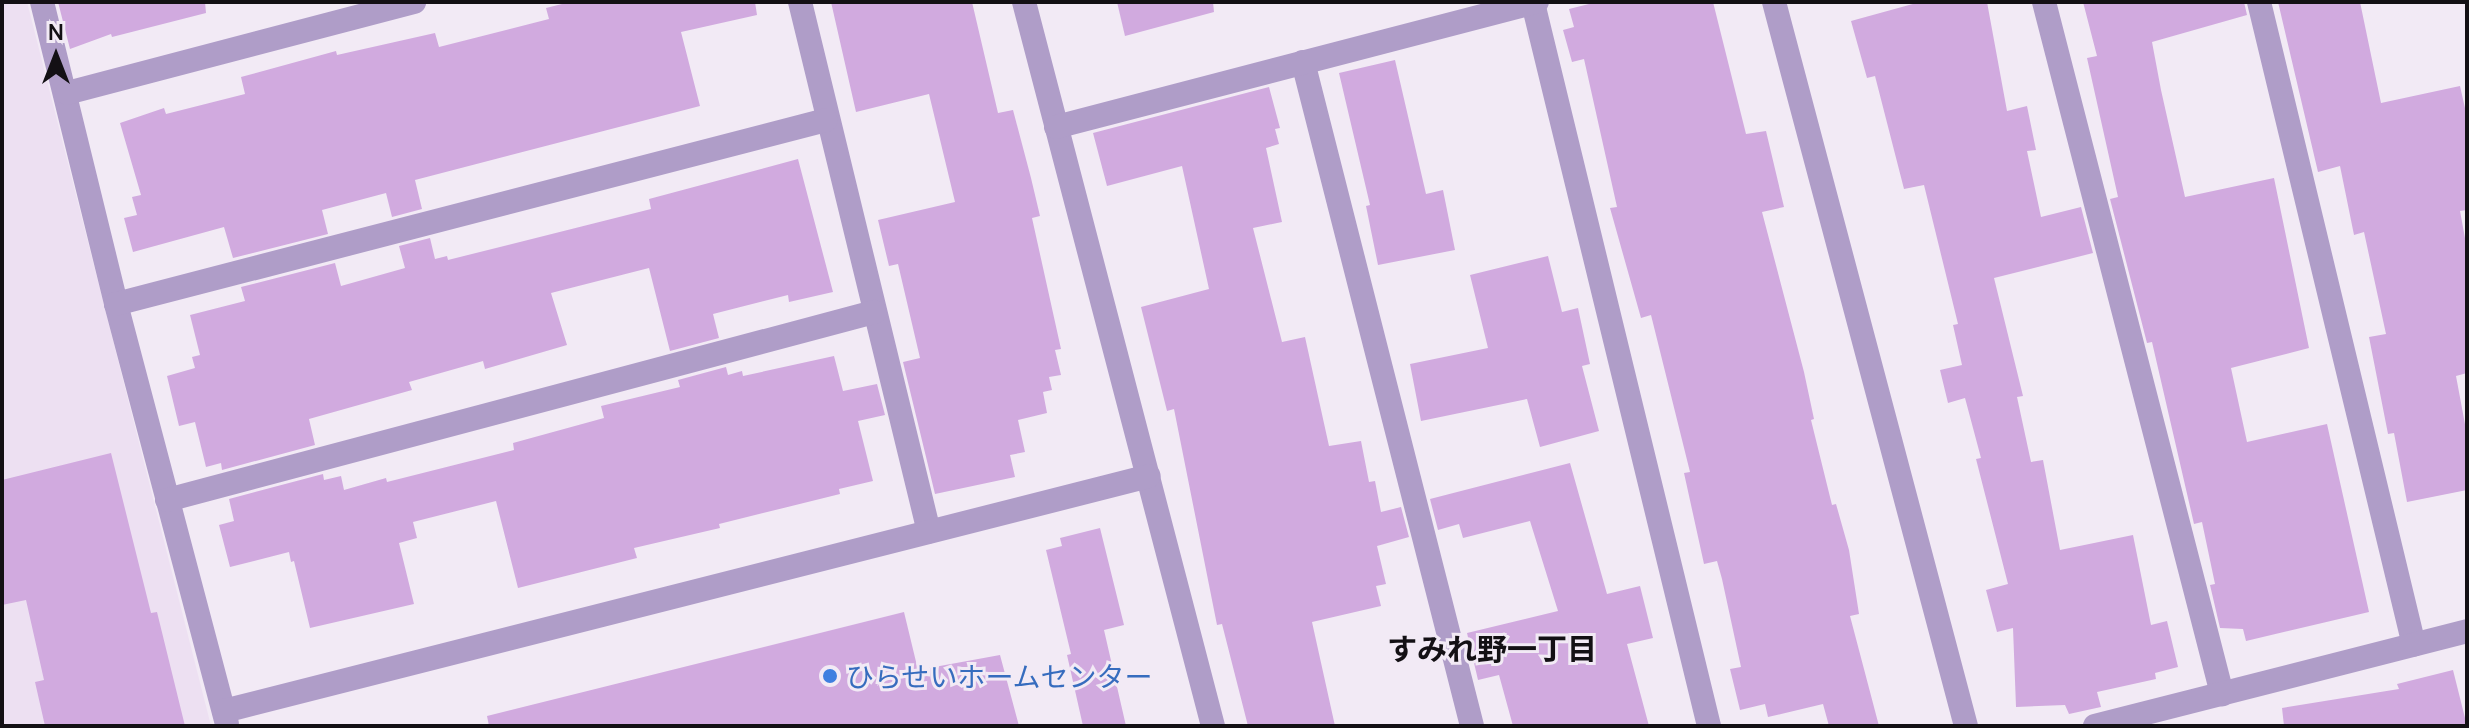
<!DOCTYPE html>
<meta charset="utf-8">
<style>
body{margin:0}
#map{position:relative;width:2469px;height:728px;overflow:hidden;background:#f2eaf5;font-family:Manrope,"Noto Sans JP",sans-serif}
div>[style]{position:absolute}
.built>*{inset:0;background:#ede0f2}
.building>*{inset:0;background:#d1aadf}
.minor>*{height:24px;margin:-12px;padding:0 12px;transform-origin:12px;border-radius:12px;background:#af9dc8}
.tertiary>*{height:24px;margin:-12px;padding:0 12px;transform-origin:12px;border-radius:12px;background:#af9dc8}
.dots>*{width:22px;height:22px;translate:-50% -50%;box-sizing:border-box;border:4px solid #f2eaf5;border-radius:50%}
span{translate:-50% -50%;white-space:nowrap;text-align:center;line-height:1.15;-webkit-text-stroke:6px #f2eaf5;paint-order:stroke}
.shop-label{font-size:28px;color:#366cbe}
.left{translate:0 -50%;text-align:left}
.neighbourhood-label{font-size:30px;color:#131014;font-weight:700}
.frame{position:absolute;inset:0;border:4px solid #131014;pointer-events:none}
.north{position:absolute;left:16px;top:16px;width:80px;height:80px;-webkit-text-stroke:6px #f2eaf5;paint-order:stroke;rotate:0deg;font-size:22px;font-weight:700;line-height:32px;text-align:center;color:#131014}
.north::after{content:'';display:block;margin:auto;width:28px;height:36px;background:#131014;clip-path:polygon(50% 0,100% 100%,50% 72%,0 100%)}
</style>
<div id="map">
<div class="built">
<i style="clip-path:polygon(2px 2px,27px 2px,211px 726px,2px 726px)"></i>
</div>
<div class="building">
<i style="clip-path:polygon(58px 2px,205px 2px,206px 13px,112px 37px,111px 34px,70px 49px)"></i>
<i style="clip-path:polygon(570px 2px,755px 2px,757px 15px,681px 32px,700px 106px,415px 180px,422px 209px,392px 217px,386px 193px,322px 210px,328px 234px,233px 258px,224px 227px,133px 252px,124px 218px,137px 215px,132px 197px,141px 195px,120px 123px,164px 108px,166px 114px,245px 94px,241px 77px,336px 51px,337px 55px,435px 33px,439px 47px,549px 19px,546px 8px)"></i>
<i style="clip-path:polygon(831px 2px,972px 2px,998px 113px,1013px 110px,1031px 178px,1040px 216px,1032px 218px,1061px 349px,1055px 350px,1061px 375px,1049px 377px,1052px 390px,1043px 392px,1047px 413px,1018px 420px,1025px 452px,1010px 455px,1015px 477px,935px 494px,903px 362px,920px 358px,898px 264px,889px 266px,878px 220px,955px 202px,929px 94px,856px 112px)"></i>
<i style="clip-path:polygon(1117px 2px,1213px 2px,1214px 12px,1125px 36px)"></i>
<i style="clip-path:polygon(1597px 2px,1713px 2px,1746px 134px,1766px 131px,1784px 207px,1762px 212px,1804px 372px,1814px 419px,1811px 420px,1832px 505px,1836px 504px,1849px 550px,1859px 614px,1850px 616px,1879px 726px,1829px 726px,1823px 704px,1768px 717px,1765px 704px,1740px 710px,1730px 669px,1741px 667px,1722px 579px,1717px 561px,1704px 564px,1684px 473px,1690px 472px,1651px 315px,1641px 318px,1610px 208px,1617px 207px,1584px 59px,1572px 62px,1563px 30px,1574px 27px,1569px 9px)"></i>
<i style="clip-path:polygon(1920px 2px,1987px 2px,2007px 111px,2027px 106px,2036px 150px,2027px 151px,2041px 217px,2081px 207px,2093px 253px,1994px 278px,2023px 396px,2017px 397px,2031px 462px,2043px 460px,2060px 550px,2133px 535px,2151px 625px,2167px 621px,2178px 667px,2155px 673px,2156px 679px,2097px 692px,2101px 707px,2069px 714px,2065px 705px,2016px 707px,2013px 628px,1997px 632px,1986px 590px,2008px 584px,1976px 459px,1981px 458px,1965px 398px,1948px 403px,1940px 370px,1962px 365px,1953px 325px,1958px 324px,1924px 185px,1904px 189px,1875px 76px,1867px 78px,1851px 21px)"></i>
<i style="clip-path:polygon(2083px 2px,2244px 2px,2247px 15px,2152px 42px,2161px 90px,2185px 197px,2274px 178px,2309px 348px,2231px 368px,2247px 442px,2327px 424px,2369px 612px,2246px 641px,2243px 629px,2220px 628px,2210px 585px,2215px 584px,2202px 522px,2194px 524px,2152px 342px,2147px 343px,2110px 199px,2118px 197px,2087px 58px,2097px 56px)"></i>
<i style="clip-path:polygon(2278px 2px,2360px 2px,2381px 103px,2460px 86px,2467px 117px,2467px 210px,2460px 211px,2467px 249px,2467px 373px,2456px 376px,2467px 435px,2467px 490px,2407px 502px,2394px 433px,2388px 434px,2369px 337px,2386px 334px,2364px 232px,2354px 235px,2340px 166px,2318px 172px)"></i>
<i style="clip-path:polygon(1395px 60px,1426px 194px,1443px 190px,1455px 250px,1378px 265px,1366px 206px,1370px 205px,1339px 73px)"></i>
<i style="clip-path:polygon(1269px 87px,1280px 128px,1275px 129px,1279px 144px,1266px 148px,1282px 222px,1253px 228px,1282px 342px,1305px 337px,1329px 446px,1361px 441px,1369px 482px,1375px 481px,1381px 512px,1401px 507px,1409px 537px,1377px 546px,1386px 584px,1376px 586px,1381px 606px,1312px 622px,1335px 726px,1248px 726px,1222px 624px,1217px 625px,1174px 409px,1167px 411px,1141px 307px,1209px 289px,1182px 166px,1107px 186px,1093px 133px)"></i>
<i style="clip-path:polygon(798px 159px,833px 292px,789px 302px,788px 295px,713px 314px,719px 338px,670px 351px,649px 268px,551px 293px,567px 345px,485px 369px,483px 361px,409px 382px,412px 390px,309px 419px,315px 445px,222px 470px,221px 463px,206px 467px,195px 422px,179px 426px,167px 376px,195px 368px,192px 357px,200px 355px,190px 315px,245px 301px,241px 287px,335px 263px,341px 286px,405px 268px,399px 246px,430px 238px,435px 259px,447px 256px,448px 260px,651px 209px,649px 199px)"></i>
<i style="clip-path:polygon(1548px 256px,1562px 312px,1578px 308px,1590px 364px,1582px 366px,1599px 431px,1540px 447px,1527px 399px,1421px 421px,1410px 364px,1488px 348px,1470px 275px)"></i>
<i style="clip-path:polygon(834px 356px,843px 391px,877px 384px,885px 415px,858px 421px,873px 481px,839px 489px,840px 494px,719px 524px,720px 528px,634px 548px,637px 558px,518px 588px,496px 501px,413px 522px,417px 538px,399px 543px,414px 604px,310px 628px,294px 561px,291px 562px,289px 552px,230px 567px,219px 525px,234px 521px,229px 499px,323px 474px,324px 480px,341px 476px,344px 490px,386px 478px,387px 482px,514px 450px,513px 443px,604px 418px,601px 406px,680px 387px,678px 380px,726px 367px,728px 375px,742px 371px,743px 376px)"></i>
<i style="clip-path:polygon(111px 453px,151px 613px,157px 612px,185px 726px,45px 726px,35px 682px,44px 680px,26px 600px,2px 605px,2px 480px)"></i>
<i style="clip-path:polygon(1570px 463px,1607px 594px,1640px 586px,1653px 638px,1627px 644px,1649px 726px,1513px 726px,1499px 675px,1478px 680px,1467px 633px,1558px 611px,1530px 521px,1463px 538px,1459px 524px,1438px 530px,1430px 499px)"></i>
<i style="clip-path:polygon(1100px 528px,1124px 625px,1104px 630px,1126px 726px,1083px 726px,1067px 655px,1071px 654px,1046px 550px,1062px 546px,1060px 538px)"></i>
<i style="clip-path:polygon(904px 612px,918px 670px,1000px 655px,1019px 726px,489px 726px,487px 716px)"></i>
<i style="clip-path:polygon(2453px 670px,2467px 726px,2284px 726px,2282px 708px,2399px 689px,2397px 684px)"></i>
</div>
<div class="minor">
<i style="left:42px;top:2px;width:311px;rotate:76.2deg"></i>
<i style="left:116px;top:304px;width:434px;rotate:75.2deg"></i>
<i style="left:800px;top:2px;width:545px;rotate:76.32deg"></i>
<i style="left:1024px;top:2px;width:748px;rotate:75.37deg"></i>
<i style="left:2044px;top:2px;width:715px;rotate:75.57deg"></i>
<i style="left:2259px;top:2px;width:661px;rotate:76.45deg"></i>
<i style="left:1533px;top:3px;width:744px;rotate:76.32deg"></i>
<i style="left:1303px;top:62px;width:685px;rotate:75.72deg"></i>
<i style="left:67px;top:93px;width:359px;rotate:-14.7deg"></i>
<i style="left:1056px;top:127px;width:497px;rotate:-14.6deg"></i>
<i style="left:116px;top:304px;width:733px;rotate:-14.53deg"></i>
<i style="left:167px;top:500px;width:732px;rotate:-14.89deg"></i>
<i style="left:224px;top:711px;width:954px;rotate:-14.25deg"></i>
<i style="left:2095px;top:726px;width:384px;rotate:-14.3deg"></i>
</div>
<div class="tertiary">
<i style="left:1774px;top:2px;width:749px;rotate:75.15deg"></i>
</div>
<div class="dots">
<i style="left:830px;top:676px;background:#3f7fe0"></i>
</div>
<div class="shop-label">
<span class="left" style="left:846px;top:676px">ひらせいホームセンター</span>
</div>
<div class="neighbourhood-label">
<span style="left:1492px;top:649px">すみれ野一丁目</span>
</div>
<div class="frame"></div>
<div class="north">N</div>
</div>
